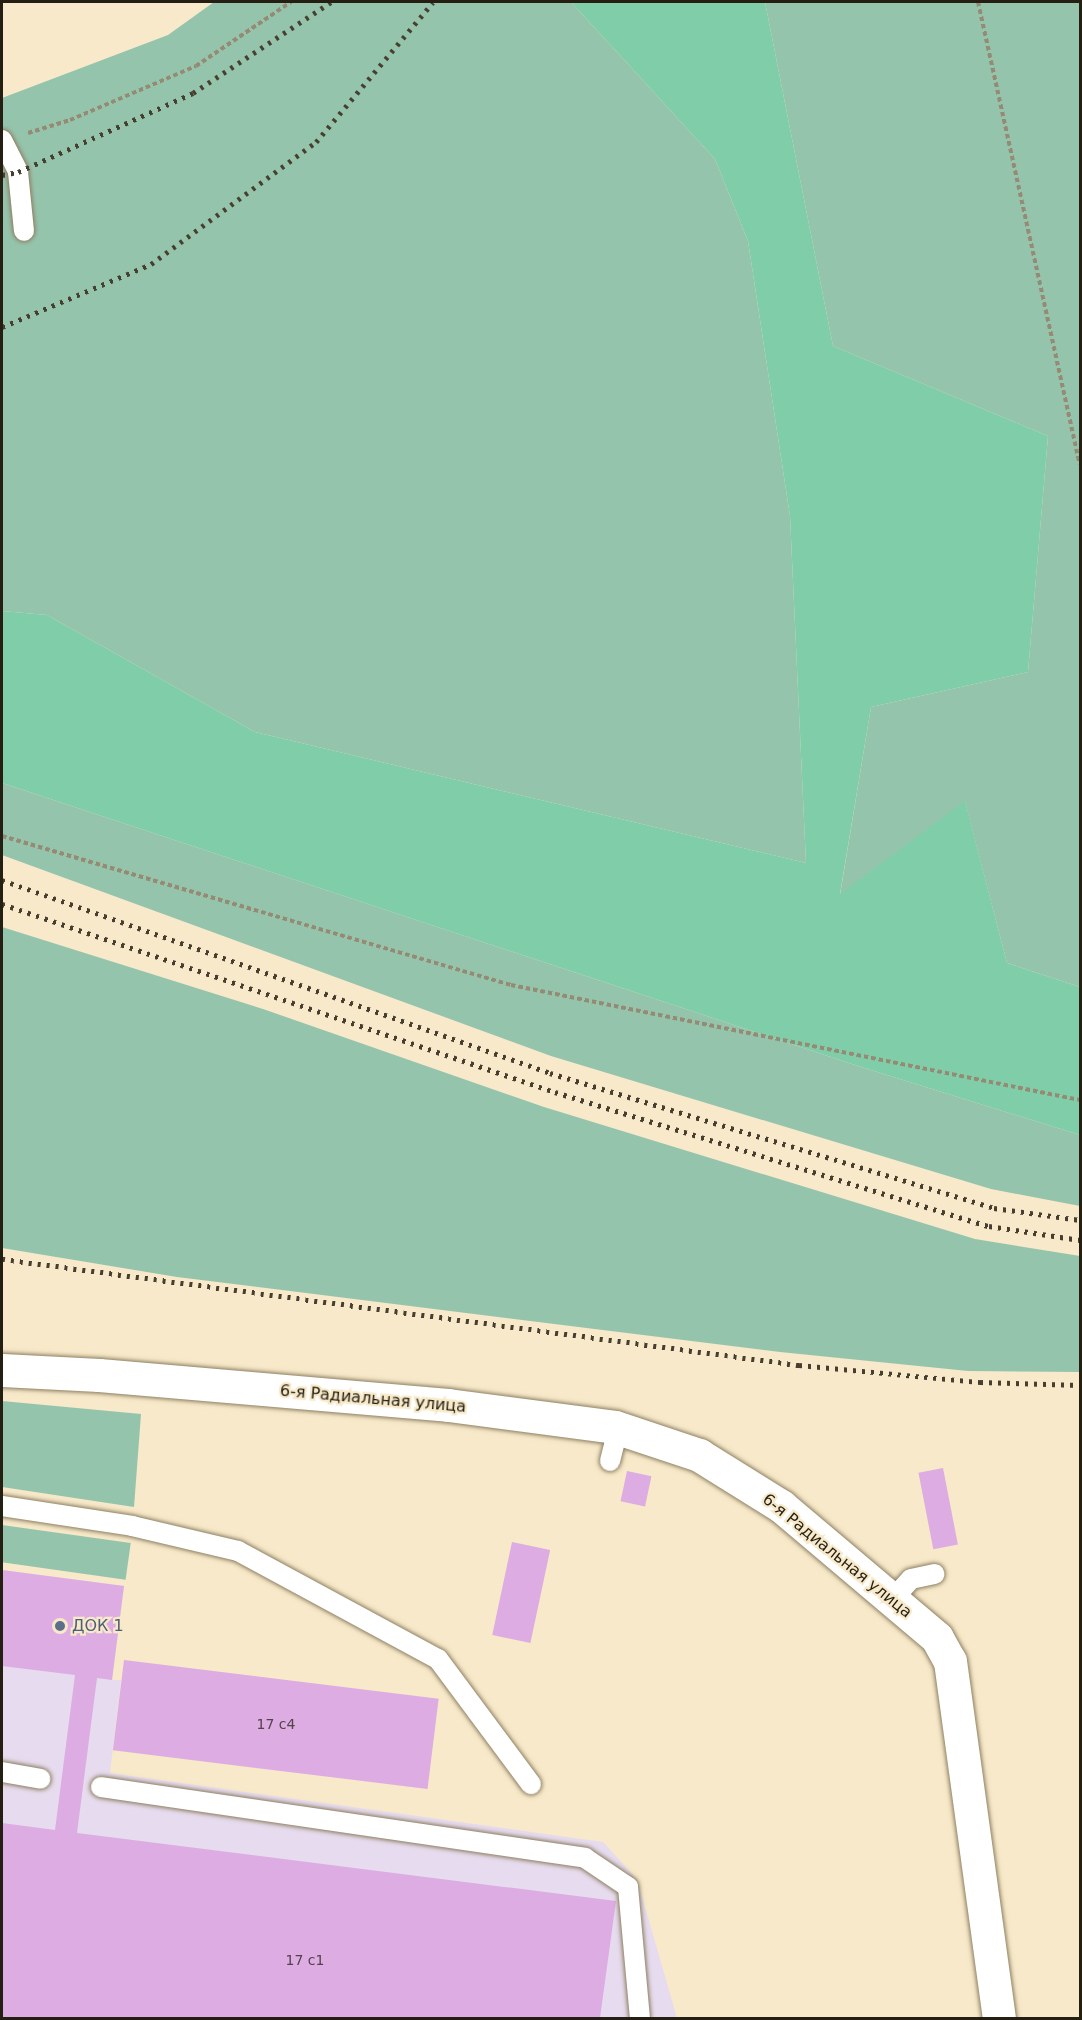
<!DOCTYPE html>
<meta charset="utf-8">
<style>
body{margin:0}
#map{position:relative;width:1082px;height:2020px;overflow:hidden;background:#f7e9c9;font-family:"DejaVu Sans",sans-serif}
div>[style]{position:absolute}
.industrial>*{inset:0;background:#e7dbef}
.green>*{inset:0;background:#95c4ad;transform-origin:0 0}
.forest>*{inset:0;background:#80cda9}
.building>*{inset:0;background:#ddace3;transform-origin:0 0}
.path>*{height:4px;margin-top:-2px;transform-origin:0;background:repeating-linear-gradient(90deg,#958b74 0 4.5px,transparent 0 7.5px)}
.roads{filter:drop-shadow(0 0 2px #8e8063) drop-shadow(0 0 2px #8e8063)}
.service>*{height:20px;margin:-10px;padding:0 10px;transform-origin:10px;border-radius:10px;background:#fff}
.minor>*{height:33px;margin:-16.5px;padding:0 16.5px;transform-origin:16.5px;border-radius:16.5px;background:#fff}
.rail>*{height:4.5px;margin-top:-2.25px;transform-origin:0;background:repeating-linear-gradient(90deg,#463f2f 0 3px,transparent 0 9px)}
.dots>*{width:16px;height:16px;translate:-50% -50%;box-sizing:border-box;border:3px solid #f7e9c9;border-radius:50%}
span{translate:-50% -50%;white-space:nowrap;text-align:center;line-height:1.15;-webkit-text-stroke:4.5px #f7e9c9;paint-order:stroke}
.number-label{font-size:14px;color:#534247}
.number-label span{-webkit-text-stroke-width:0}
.street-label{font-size:16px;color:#251f13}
.service-label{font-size:16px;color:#4e5e75}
.left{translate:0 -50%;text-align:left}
.frame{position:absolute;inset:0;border:3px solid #251f13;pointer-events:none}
</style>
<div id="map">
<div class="industrial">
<i style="clip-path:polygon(2px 1570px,124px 1586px,112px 1680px,121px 1680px,110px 1773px,603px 1842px,637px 1879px,677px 2018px,2px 2018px)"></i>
</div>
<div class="green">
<i style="clip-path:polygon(214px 2px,571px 2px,715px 159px,748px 241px,790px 516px,806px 863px,255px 732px,47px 615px,2px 611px,2px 98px,168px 35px)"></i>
<i style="clip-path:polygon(765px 2px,1080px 2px,1080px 987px,1007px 963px,965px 802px,840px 895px,871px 707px,1028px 672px,1048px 436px,833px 346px)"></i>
<i style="clip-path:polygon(2px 783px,858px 1066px,1080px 1135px,1080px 1206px,991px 1189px,551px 1056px,2px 855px)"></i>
<i style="clip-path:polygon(2px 927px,263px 1009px,544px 1107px,975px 1239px,1080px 1256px,1080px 1372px,968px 1371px,780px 1352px,177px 1277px,2px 1248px)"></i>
<i style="clip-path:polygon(2px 1401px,141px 1414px,134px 1507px,2px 1487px)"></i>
<i style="left:2px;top:1525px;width:130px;height:37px;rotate:8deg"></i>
</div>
<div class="forest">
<i style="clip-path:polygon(571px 2px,765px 2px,833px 346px,1048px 436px,1028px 672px,871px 707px,840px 894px,965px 801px,1007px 963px,1080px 987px,1080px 1135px,858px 1066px,2px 783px,2px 611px,47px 615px,255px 732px,806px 863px,790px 516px,748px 241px,715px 159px)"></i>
</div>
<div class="building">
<i style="left:943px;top:1468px;width:78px;height:25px;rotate:79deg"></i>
<i style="left:627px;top:1471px;width:25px;height:31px;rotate:12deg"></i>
<i style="left:512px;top:1542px;width:39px;height:95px;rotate:12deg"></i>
<i style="clip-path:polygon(2px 1570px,124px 1586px,112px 1680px,97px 1678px,77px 1833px,616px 1901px,600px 2018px,2px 2018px,2px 1823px,55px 1830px,75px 1675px,2px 1666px)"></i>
<i style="left:124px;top:1660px;width:317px;height:91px;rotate:7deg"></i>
</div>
<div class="path">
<i style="left:978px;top:2px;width:473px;rotate:77.6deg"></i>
<i style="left:28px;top:133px;width:44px;rotate:-17.2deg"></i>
<i style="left:70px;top:120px;width:137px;rotate:-23.2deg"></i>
<i style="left:196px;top:66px;width:115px;rotate:-34deg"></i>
<i style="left:2px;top:836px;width:530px;rotate:16.32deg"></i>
<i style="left:511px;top:985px;width:581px;rotate:11.43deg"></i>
</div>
<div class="roads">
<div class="service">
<i style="left:2px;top:140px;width:36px;rotate:63deg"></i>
<i style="left:18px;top:172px;width:59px;rotate:84.2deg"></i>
<i style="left:610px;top:1461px;width:34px;rotate:-76deg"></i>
<i style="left:2px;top:1506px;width:132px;rotate:8.7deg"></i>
<i style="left:132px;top:1526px;width:109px;rotate:13.3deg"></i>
<i style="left:238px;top:1551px;width:227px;rotate:28.4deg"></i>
<i style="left:438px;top:1659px;width:156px;rotate:53.4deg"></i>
<i style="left:892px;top:1600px;width:28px;rotate:-48deg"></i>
<i style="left:911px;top:1579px;width:24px;rotate:-12deg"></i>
<i style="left:2px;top:1772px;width:39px;rotate:10deg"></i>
<i style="left:101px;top:1787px;width:489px;rotate:8.3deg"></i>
<i style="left:585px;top:1858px;width:52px;rotate:34deg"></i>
<i style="left:628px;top:1887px;width:132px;rotate:84.8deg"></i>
</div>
<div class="minor">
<i style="left:2px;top:1370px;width:97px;rotate:3deg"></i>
<i style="left:99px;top:1375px;width:350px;rotate:4.9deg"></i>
<i style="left:448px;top:1405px;width:168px;rotate:7.5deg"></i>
<i style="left:615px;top:1427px;width:89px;rotate:18.4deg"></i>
<i style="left:699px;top:1455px;width:97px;rotate:31.9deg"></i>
<i style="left:781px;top:1506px;width:204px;rotate:40.2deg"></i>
<i style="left:937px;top:1638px;width:26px;rotate:61deg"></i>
<i style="left:950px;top:1661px;width:360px;rotate:82.2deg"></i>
</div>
</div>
<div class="rail">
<i style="left:2px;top:175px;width:16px;rotate:-11deg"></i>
<i style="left:18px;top:172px;width:192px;rotate:-24.3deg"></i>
<i style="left:193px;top:93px;width:165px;rotate:-33.4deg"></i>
<i style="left:2px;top:327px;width:162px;rotate:-22.9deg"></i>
<i style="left:151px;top:264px;width:205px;rotate:-36.5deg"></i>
<i style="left:316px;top:142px;width:182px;rotate:-50.1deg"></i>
<i style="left:2px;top:880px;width:581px;rotate:19.4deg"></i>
<i style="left:550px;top:1073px;width:464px;rotate:16.9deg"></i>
<i style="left:994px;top:1208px;width:87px;rotate:7.9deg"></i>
<i style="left:2px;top:904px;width:584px;rotate:18.78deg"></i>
<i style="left:555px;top:1092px;width:454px;rotate:17.2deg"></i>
<i style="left:989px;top:1226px;width:92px;rotate:8.7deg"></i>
<i style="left:2px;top:1259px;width:804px;rotate:7.58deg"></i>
<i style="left:799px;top:1365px;width:182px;rotate:5.4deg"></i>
<i style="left:980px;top:1382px;width:100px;rotate:1.7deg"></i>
</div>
<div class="dots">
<i style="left:60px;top:1626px;background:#5c6f8a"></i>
</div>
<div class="number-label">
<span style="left:276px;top:1724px">17 с4</span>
<span style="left:305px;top:1960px">17 с1</span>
</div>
<div class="street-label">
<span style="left:373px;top:1399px;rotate:5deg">6-я Радиальная улица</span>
<span style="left:837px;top:1556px;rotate:39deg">6-я Радиальная улица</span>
</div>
<div class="service-label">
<span class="left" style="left:72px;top:1626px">ДОК 1</span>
</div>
<div class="frame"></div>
</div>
